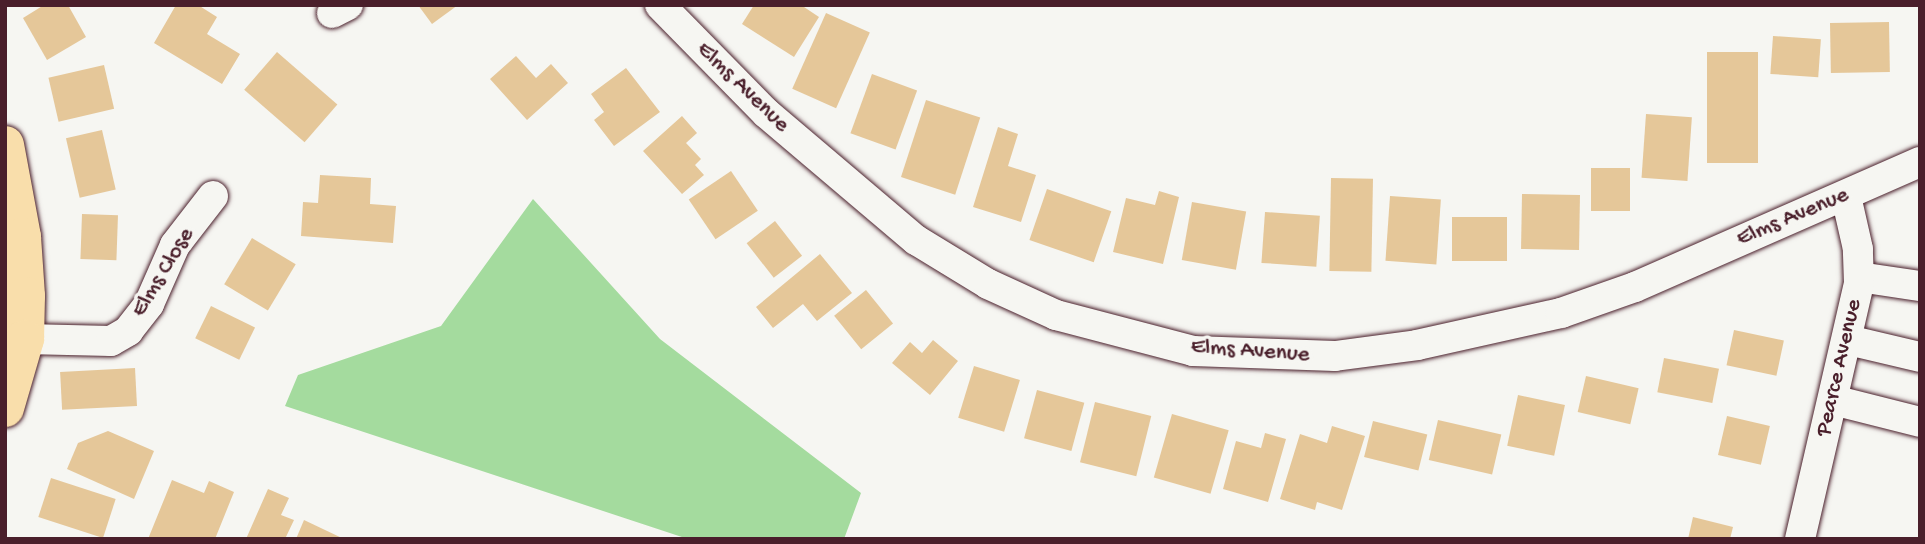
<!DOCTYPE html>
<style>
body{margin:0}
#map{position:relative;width:1925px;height:544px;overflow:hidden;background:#f6f6f2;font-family:"Gochi Hand",sans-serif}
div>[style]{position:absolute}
.green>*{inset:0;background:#a4db9e}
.building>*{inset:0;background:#e5c799;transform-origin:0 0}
.roads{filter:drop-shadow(0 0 2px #4a1f2b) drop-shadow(0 0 2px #4a1f2b)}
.minor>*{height:30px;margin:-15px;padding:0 15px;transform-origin:15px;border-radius:15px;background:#f6f6f2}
.major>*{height:38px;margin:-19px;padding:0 19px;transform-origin:19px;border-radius:19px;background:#f9deab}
span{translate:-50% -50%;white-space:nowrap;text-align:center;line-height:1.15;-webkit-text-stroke:7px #f6f6f2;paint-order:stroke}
.street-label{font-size:23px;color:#4a1f2b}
.frame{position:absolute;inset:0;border:7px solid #4a1f2b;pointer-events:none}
</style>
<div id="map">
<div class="green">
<i style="clip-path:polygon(533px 199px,660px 339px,861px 493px,844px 539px,688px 539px,285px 406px,298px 375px,441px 326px)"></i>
</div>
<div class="building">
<i style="clip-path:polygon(44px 5px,68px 5px,86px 37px,47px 60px,23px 18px)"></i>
<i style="clip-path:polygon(176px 5px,198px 5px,217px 17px,207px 34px,240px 54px,222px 84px,154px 43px)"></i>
<i style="clip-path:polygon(418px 5px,458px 5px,432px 24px)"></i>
<i style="clip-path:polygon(754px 5px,801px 5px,819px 17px,794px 57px,742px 24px)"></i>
<i style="left:826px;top:13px;width:48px;height:83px;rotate:24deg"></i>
<i style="left:1889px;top:22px;width:50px;height:59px;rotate:89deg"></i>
<i style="left:1773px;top:36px;width:48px;height:38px;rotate:4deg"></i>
<i style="left:277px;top:52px;width:80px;height:50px;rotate:41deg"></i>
<i style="left:1707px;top:52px;width:51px;height:111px"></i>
<i style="clip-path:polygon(516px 56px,536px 78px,551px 64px,568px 83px,527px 120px,490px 79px)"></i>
<i style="left:104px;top:65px;width:45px;height:57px;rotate:77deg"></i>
<i style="clip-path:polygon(626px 68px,660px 112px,614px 146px,594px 120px,604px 112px,591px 94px)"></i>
<i style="left:872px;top:74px;width:48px;height:63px;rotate:20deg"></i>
<i style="left:926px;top:100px;width:57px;height:81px;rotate:18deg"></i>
<i style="left:1646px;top:114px;width:46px;height:64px;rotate:4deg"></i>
<i style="clip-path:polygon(682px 116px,697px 133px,686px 143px,701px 159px,695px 165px,704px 175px,682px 194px,643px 151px)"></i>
<i style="clip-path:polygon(998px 127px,1018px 134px,1008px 166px,1036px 175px,1021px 222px,973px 207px)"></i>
<i style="left:102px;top:130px;width:61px;height:37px;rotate:77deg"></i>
<i style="left:1591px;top:168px;width:39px;height:43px"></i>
<i style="left:731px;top:171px;width:48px;height:51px;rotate:56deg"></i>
<i style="clip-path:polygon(320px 175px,371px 178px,370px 204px,396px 206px,393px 243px,301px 236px,303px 202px,318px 203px)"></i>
<i style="left:1331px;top:178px;width:42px;height:93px;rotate:1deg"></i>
<i style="left:1047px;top:189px;width:68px;height:54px;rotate:19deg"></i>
<i style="clip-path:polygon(1159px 191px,1179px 197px,1163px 264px,1113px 252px,1126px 198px,1155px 205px)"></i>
<i style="left:1522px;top:194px;width:58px;height:55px;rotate:1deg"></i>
<i style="left:1390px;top:196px;width:51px;height:65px;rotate:4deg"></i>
<i style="left:1192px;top:202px;width:55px;height:59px;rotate:10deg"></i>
<i style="left:1265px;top:212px;width:55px;height:51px;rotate:4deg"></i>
<i style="left:82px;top:214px;width:36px;height:45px;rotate:2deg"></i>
<i style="left:1452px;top:217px;width:55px;height:44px"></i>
<i style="left:775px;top:221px;width:44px;height:36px;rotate:52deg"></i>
<i style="left:252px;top:238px;width:51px;height:54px;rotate:31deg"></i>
<i style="clip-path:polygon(820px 254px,852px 293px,817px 321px,803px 304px,773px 328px,756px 307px)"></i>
<i style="left:866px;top:290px;width:43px;height:41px;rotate:51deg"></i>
<i style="left:211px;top:306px;width:49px;height:36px;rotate:26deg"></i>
<i style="left:1734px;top:330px;width:51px;height:36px;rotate:12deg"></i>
<i style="clip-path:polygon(933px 340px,958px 361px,930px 395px,892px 363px,910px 342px,922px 353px)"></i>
<i style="left:1664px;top:358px;width:56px;height:35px;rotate:11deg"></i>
<i style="left:974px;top:366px;width:48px;height:54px;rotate:17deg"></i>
<i style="left:135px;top:368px;width:38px;height:75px;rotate:87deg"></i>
<i style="left:1586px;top:376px;width:54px;height:37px;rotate:13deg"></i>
<i style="left:1037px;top:390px;width:49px;height:50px;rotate:15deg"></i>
<i style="left:1518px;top:395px;width:48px;height:52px;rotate:12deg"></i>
<i style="left:1095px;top:402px;width:58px;height:62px;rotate:14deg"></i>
<i style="left:1172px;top:414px;width:59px;height:66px;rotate:16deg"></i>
<i style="left:1727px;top:416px;width:44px;height:40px;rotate:13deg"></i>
<i style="left:1438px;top:420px;width:65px;height:41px;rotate:13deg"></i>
<i style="left:1373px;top:421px;width:56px;height:37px;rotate:14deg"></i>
<i style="clip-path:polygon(1332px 426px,1365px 436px,1342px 510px,1317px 502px,1315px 510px,1280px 499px,1300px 434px,1327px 443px)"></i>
<i style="clip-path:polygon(108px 431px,154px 451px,134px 499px,67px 469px,78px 443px)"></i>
<i style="clip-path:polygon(1265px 433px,1286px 439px,1268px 502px,1223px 489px,1236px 441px,1261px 448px)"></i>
<i style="left:51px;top:478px;width:68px;height:41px;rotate:18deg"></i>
<i style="clip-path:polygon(172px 480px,204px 493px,209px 481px,234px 492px,215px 539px,148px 539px)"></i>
<i style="clip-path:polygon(268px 489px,289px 498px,281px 515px,294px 520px,285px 539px,246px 539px)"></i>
<i style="clip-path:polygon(1693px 517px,1733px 527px,1730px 539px,1688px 539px)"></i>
<i style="clip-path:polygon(304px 520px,344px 539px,296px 539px)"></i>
</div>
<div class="roads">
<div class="minor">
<i style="left:660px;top:5px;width:151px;rotate:45.5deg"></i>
<i style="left:766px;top:113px;width:197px;rotate:40.3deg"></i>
<i style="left:916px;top:240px;width:84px;rotate:31.4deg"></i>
<i style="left:988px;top:284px;width:75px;rotate:24.5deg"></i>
<i style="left:1056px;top:315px;width:142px;rotate:14.7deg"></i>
<i style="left:1193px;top:351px;width:142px;rotate:2deg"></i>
<i style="left:1335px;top:356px;width:83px;rotate:-7.6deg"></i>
<i style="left:1417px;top:345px;width:148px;rotate:-12.5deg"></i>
<i style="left:1561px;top:313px;width:78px;rotate:-19.4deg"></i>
<i style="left:1635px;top:287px;width:311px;rotate:-23.7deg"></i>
<i style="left:332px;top:13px;width:18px;rotate:-27deg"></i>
<i style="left:1859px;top:277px;width:62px;rotate:8.4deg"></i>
<i style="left:25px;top:339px;width:86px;rotate:1.3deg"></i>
<i style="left:111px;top:341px;width:20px;rotate:-30deg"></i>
<i style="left:128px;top:331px;width:34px;rotate:-52deg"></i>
<i style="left:149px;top:304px;width:64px;rotate:-66.2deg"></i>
<i style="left:175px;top:245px;width:62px;rotate:-52.2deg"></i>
<i style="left:1848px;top:340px;width:74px;rotate:13.3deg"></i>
<i style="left:1833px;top:400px;width:90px;rotate:14.2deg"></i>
<i style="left:1800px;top:539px;width:263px;rotate:-77deg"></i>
<i style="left:1859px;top:283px;width:34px;rotate:-92deg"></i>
<i style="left:1858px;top:249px;width:54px;rotate:-102.8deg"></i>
</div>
<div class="major">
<i style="left:5px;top:145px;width:94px;rotate:79.5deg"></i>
<i style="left:22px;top:237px;width:59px;rotate:86.1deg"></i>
<i style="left:26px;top:296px;width:43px;rotate:91.3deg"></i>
<i style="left:25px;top:339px;width:72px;rotate:106.2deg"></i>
</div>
</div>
<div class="street-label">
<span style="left:742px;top:88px;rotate:44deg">Elms Avenue</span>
<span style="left:1793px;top:218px;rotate:-23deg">Elms Avenue</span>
<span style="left:164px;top:273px;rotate:-59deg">Elms Close</span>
<span style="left:1250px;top:352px;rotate:4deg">Elms Avenue</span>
<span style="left:1840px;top:368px;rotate:-77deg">Pearce Avenue</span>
</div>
<div class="frame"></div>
</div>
